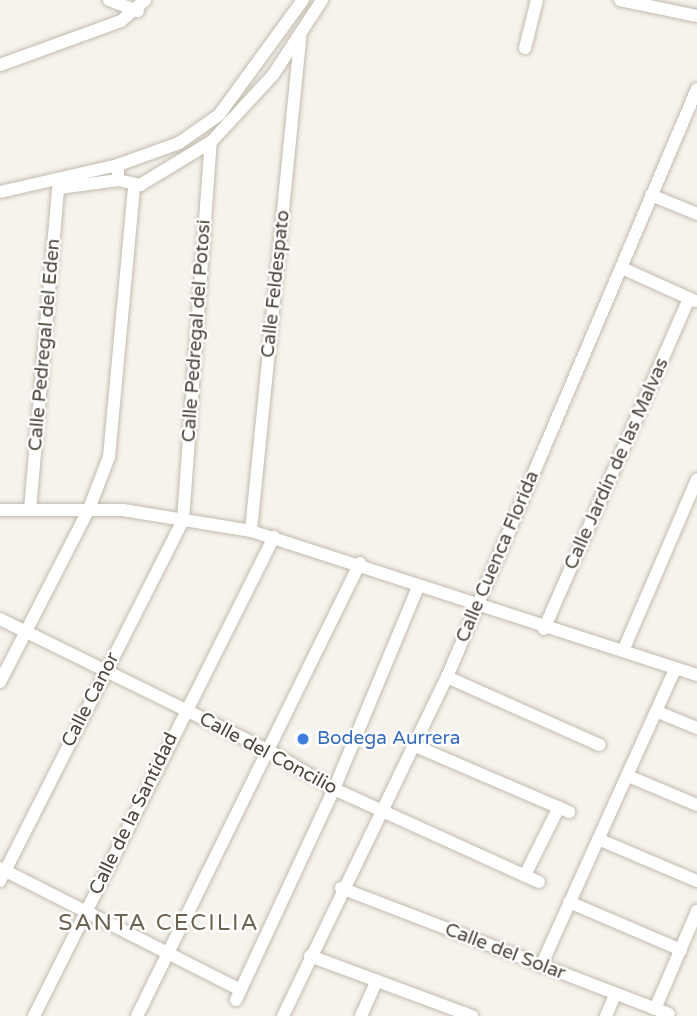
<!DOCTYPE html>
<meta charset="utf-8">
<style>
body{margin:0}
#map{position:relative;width:697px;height:1016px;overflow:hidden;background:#f6f3ec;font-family:"Varela Round",sans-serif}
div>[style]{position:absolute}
.roads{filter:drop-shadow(0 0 2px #c2bbae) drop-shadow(0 0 2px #c2bbae)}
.minor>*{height:12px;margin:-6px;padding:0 6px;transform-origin:6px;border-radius:6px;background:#fff}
.dots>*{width:19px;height:19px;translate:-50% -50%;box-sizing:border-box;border:4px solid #fff;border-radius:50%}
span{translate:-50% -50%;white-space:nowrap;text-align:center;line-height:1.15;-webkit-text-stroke:5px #fff;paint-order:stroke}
.street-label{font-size:19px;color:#4b4439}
.shop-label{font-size:19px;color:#366cbe}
.left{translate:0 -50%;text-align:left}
.quarter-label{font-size:23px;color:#6e6250;letter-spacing:2px}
</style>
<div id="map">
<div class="roads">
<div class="minor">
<i style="left:109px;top:0;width:31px;rotate:21deg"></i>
<i style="left:620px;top:0;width:79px;rotate:11.7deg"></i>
<i style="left:525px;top:48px;width:49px;rotate:-76deg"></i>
<i style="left:0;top:65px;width:129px;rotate:-20deg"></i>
<i style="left:121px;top:21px;width:32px;rotate:-41deg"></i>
<i style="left:118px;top:180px;width:15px;rotate:-90deg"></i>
<i style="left:118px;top:165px;width:65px;rotate:-19.8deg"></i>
<i style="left:179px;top:143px;width:49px;rotate:-35deg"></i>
<i style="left:219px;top:115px;width:142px;rotate:-53.9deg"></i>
<i style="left:59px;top:188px;width:60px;rotate:-7.7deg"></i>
<i style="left:118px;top:180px;width:23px;rotate:13deg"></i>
<i style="left:140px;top:185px;width:83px;rotate:-31.2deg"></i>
<i style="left:211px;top:142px;width:91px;rotate:-47.2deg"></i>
<i style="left:273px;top:75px;width:90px;rotate:-56.8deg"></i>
<i style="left:0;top:192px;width:121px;rotate:-12.9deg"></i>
<i style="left:651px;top:195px;width:50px;rotate:22.4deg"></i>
<i style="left:622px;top:268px;width:80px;rotate:24.3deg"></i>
<i style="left:0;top:510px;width:123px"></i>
<i style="left:123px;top:510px;width:130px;rotate:9.3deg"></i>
<i style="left:251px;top:531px;width:469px;rotate:17.9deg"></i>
<i style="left:30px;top:510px;width:331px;rotate:-85deg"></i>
<i style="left:251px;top:531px;width:496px;rotate:-84.3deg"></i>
<i style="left:0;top:619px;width:301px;rotate:26.1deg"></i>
<i style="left:270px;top:751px;width:74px;rotate:30.7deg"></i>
<i style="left:334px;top:789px;width:225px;rotate:24.4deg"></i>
<i style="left:544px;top:629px;width:361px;rotate:-66.3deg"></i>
<i style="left:623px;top:651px;width:187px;rotate:-66.7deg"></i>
<i style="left:447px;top:677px;width:167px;rotate:24deg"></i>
<i style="left:0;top:682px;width:195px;rotate:-62.8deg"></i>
<i style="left:89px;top:509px;width:56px;rotate:-69deg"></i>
<i style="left:109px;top:457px;width:272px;rotate:-84.7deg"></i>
<i style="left:658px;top:712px;width:42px;rotate:22.3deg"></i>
<i style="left:413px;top:745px;width:170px;rotate:23.2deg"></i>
<i style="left:628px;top:776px;width:75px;rotate:22.8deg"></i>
<i style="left:598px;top:839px;width:108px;rotate:23deg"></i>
<i style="left:0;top:868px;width:269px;rotate:26.9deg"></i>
<i style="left:525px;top:875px;width:76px;rotate:-63.4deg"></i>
<i style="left:0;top:881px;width:405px;rotate:-63.1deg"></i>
<i style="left:183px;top:520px;width:379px;rotate:-85.8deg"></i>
<i style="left:341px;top:888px;width:351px;rotate:21deg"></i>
<i style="left:569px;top:902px;width:122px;rotate:23.2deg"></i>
<i style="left:310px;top:956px;width:173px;rotate:20.3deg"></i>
<i style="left:541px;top:966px;width:326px;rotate:-65.7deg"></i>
<i style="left:236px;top:1000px;width:233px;rotate:-65.1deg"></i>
<i style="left:334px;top:789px;width:219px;rotate:-67.4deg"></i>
<i style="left:655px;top:1009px;width:107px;rotate:-66.8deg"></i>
<i style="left:34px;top:1016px;width:536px;rotate:-63.39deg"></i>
<i style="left:137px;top:1016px;width:505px;rotate:-63.79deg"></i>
<i style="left:283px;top:1016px;width:377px;rotate:-64.2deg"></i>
<i style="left:447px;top:677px;width:639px;rotate:-66.97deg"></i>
<i style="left:361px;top:1016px;width:39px;rotate:-66deg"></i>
<i style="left:606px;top:1016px;width:23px;rotate:-67deg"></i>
</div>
</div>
<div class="dots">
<i style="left:303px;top:739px;background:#3f7fe0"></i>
</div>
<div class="street-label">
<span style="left:276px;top:284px;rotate:-84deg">Calle Feldespato</span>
<span style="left:197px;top:331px;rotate:-86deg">Calle Pedregal del Potosi</span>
<span style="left:45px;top:345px;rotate:-85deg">Calle Pedregal del Eden</span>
<span style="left:617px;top:464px;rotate:-66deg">Calle Jardín de las Malvas</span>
<span style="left:498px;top:557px;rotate:-67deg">Calle Cuenca Florida</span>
<span style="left:91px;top:700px;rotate:-63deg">Calle Canor</span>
<span style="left:268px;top:754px;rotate:28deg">Calle del Concilio</span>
<span style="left:134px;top:814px;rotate:-64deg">Calle de la Santidad</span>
<span style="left:505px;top:952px;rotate:21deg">Calle del Solar</span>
</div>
<div class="shop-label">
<span class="left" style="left:317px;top:739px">Bodega Aurrera</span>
</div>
<div class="quarter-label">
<span style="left:159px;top:923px">SANTA CECILIA</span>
</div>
</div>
